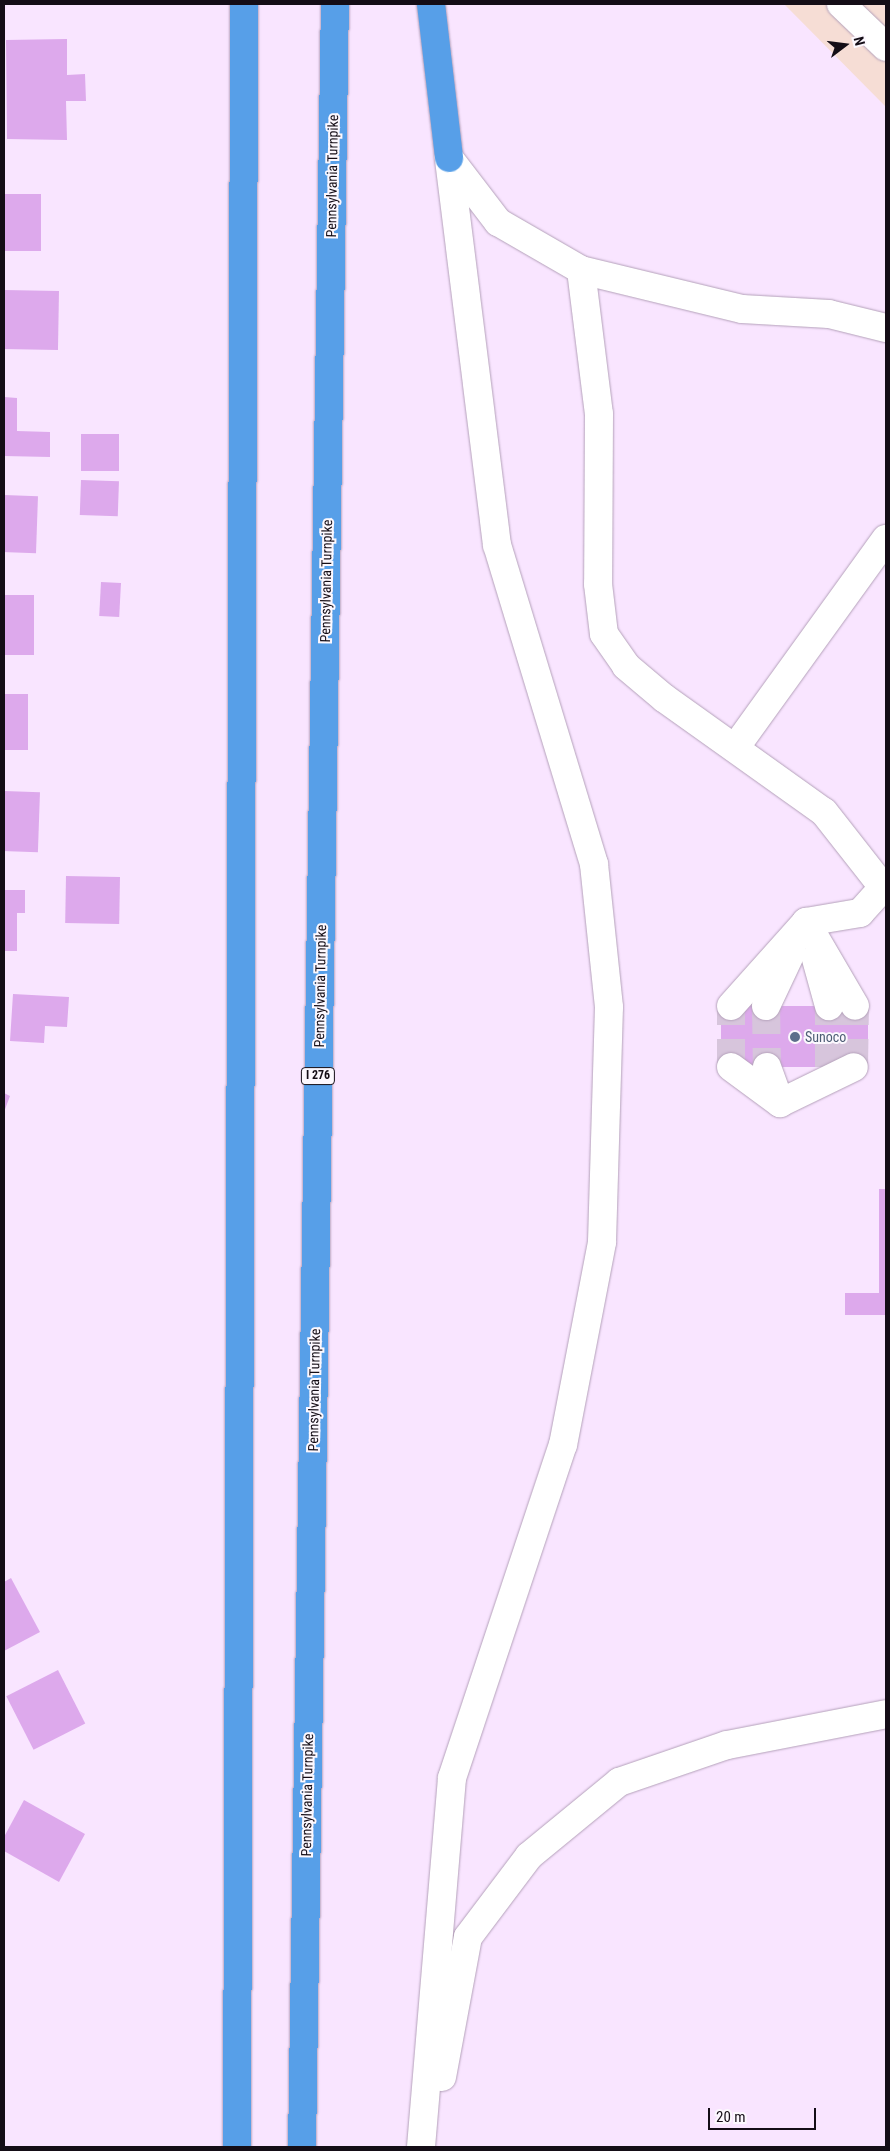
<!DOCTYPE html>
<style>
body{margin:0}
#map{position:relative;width:890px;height:2151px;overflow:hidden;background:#f9e5ff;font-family:"Roboto Condensed",sans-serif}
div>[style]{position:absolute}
.commercial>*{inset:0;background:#f6ddd5}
.building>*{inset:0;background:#dda9ec;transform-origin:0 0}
.minor-tunnel>*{height:28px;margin-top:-14px;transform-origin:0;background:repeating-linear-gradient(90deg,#d7c5dc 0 28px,transparent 0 42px)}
.roads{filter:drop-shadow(0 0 1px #b4a1ba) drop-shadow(0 0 1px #b4a1ba)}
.minor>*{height:28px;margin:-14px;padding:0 14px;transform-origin:14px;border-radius:14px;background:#fff}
.highway>*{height:28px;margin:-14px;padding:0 14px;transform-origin:14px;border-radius:14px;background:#579fe8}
.dots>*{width:14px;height:14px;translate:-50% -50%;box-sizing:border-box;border:2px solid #fcf8fe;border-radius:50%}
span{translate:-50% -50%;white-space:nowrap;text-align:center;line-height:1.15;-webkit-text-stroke:4px #fcf8fe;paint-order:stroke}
.shield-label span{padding:1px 4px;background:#fcf8fe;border:1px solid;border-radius:4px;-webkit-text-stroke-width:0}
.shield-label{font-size:12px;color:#140d16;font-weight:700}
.street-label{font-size:14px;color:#140d16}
.service-label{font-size:14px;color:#4e5e75}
.left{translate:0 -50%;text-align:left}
.frame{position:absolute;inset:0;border:5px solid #140d16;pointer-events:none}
.north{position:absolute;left:820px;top:20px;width:50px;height:50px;-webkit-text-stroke:4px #fcf8fe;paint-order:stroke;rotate:75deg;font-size:14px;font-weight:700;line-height:20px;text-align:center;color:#140d16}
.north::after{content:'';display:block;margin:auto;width:18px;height:22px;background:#140d16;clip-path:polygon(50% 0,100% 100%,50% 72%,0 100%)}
.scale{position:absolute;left:708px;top:2108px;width:108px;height:22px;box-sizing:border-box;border:2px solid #140d16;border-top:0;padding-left:6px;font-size:15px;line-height:18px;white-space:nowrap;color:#140d16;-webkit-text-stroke:4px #fcf8fe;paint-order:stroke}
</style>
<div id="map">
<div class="commercial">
<i style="clip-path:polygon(784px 4px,886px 4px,886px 107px)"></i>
</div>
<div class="building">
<i style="clip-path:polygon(67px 39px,67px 75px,85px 74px,86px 101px,66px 101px,67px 140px,7px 139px,6px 40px)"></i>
<i style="left:4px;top:194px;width:37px;height:57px"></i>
<i style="left:4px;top:290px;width:55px;height:59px;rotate:1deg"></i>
<i style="clip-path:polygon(4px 397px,17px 398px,17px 431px,50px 432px,50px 457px,4px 456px)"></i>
<i style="left:81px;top:434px;width:38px;height:37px"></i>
<i style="left:81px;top:480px;width:38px;height:35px;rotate:2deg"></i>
<i style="left:4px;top:495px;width:34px;height:57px;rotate:2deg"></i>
<i style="left:101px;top:582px;width:20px;height:34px;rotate:3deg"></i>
<i style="left:4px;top:595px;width:30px;height:60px"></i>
<i style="left:4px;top:694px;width:24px;height:56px"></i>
<i style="left:4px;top:791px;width:36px;height:60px;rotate:2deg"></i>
<i style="left:66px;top:876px;width:54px;height:47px;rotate:1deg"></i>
<i style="clip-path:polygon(4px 890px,25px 890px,25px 913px,17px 913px,17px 951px,4px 951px)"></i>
<i style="clip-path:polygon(13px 994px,69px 997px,67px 1027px,45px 1026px,44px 1043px,10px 1041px)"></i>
<i style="left:721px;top:1006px;width:147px;height:61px"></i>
<i style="clip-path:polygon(4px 1093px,10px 1096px,4px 1112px)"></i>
<i style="clip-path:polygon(879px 1189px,886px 1189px,886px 1315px,845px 1315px,845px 1293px,879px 1293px)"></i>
<i style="clip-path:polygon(11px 1578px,40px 1632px,4px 1651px,4px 1582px)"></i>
<i style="left:58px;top:1670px;width:60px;height:58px;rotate:63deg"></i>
<i style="clip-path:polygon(24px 1800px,85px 1834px,59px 1882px,4px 1851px,4px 1837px)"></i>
</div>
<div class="minor-tunnel">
<i style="left:766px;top:1006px;width:61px;rotate:89.1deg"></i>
<i style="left:731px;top:1067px;width:61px;rotate:-90deg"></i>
<i style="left:829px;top:1067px;width:61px;rotate:-90deg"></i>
<i style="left:854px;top:1067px;width:61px;rotate:-89.1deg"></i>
</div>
<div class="roads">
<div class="minor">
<i style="left:841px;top:4px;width:62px;rotate:43.7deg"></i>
<i style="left:449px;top:158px;width:81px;rotate:52.6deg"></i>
<i style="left:498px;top:222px;width:96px;rotate:30deg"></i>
<i style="left:581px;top:270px;width:166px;rotate:13.6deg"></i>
<i style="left:742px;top:309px;width:87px;rotate:3.3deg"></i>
<i style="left:829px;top:314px;width:59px;rotate:13.8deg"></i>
<i style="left:581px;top:270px;width:145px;rotate:82.9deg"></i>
<i style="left:599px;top:414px;width:170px;rotate:90.3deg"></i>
<i style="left:598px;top:584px;width:50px;rotate:83.2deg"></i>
<i style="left:604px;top:634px;width:39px;rotate:55deg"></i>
<i style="left:626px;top:666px;width:50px;rotate:40.1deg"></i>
<i style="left:664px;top:698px;width:196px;rotate:35.5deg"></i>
<i style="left:824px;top:812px;width:100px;rotate:51.9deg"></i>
<i style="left:735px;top:748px;width:258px;rotate:-54.2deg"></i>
<i style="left:806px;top:922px;width:55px;rotate:-9.5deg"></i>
<i style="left:860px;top:913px;width:39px;rotate:-48deg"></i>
<i style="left:816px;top:959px;width:49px;rotate:74.5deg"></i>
<i style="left:731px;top:1006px;width:113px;rotate:-48.2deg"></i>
<i style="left:806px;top:922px;width:97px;rotate:59.7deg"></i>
<i style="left:766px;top:1006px;width:61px;rotate:-64.7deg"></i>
<i style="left:731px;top:1067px;width:61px;rotate:36.3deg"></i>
<i style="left:767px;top:1067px;width:38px;rotate:70deg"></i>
<i style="left:780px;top:1103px;width:82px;rotate:-25.9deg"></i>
<i style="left:442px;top:2077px;width:142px;rotate:-79.5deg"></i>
<i style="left:468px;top:1937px;width:101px;rotate:-53deg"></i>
<i style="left:529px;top:1856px;width:117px;rotate:-39.4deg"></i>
<i style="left:619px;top:1782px;width:114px;rotate:-18.9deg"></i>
<i style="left:727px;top:1745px;width:162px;rotate:-11deg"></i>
<i style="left:421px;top:2147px;width:370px;rotate:-85.2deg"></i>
<i style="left:452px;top:1778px;width:351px;rotate:-71.6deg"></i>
<i style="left:563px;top:1445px;width:207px;rotate:-79.1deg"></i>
<i style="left:602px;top:1242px;width:235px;rotate:-88.3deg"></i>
<i style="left:609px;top:1007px;width:144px;rotate:-96deg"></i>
<i style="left:594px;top:864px;width:333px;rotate:-106.9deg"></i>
<i style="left:497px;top:545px;width:390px;rotate:-97.1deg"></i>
</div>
<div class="highway">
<i style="left:431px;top:4px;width:155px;rotate:83.3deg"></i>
<i style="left:237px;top:2147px;width:2143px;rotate:-89.81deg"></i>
<i style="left:302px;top:2147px;width:2143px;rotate:-89.12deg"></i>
</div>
</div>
<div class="dots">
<i style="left:795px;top:1037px;background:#5c6f8a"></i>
</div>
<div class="shield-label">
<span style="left:318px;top:1076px">I 276</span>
</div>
<div class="street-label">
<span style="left:332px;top:176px;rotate:-89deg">Pennsylvania Turnpike</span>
<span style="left:326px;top:581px;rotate:-89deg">Pennsylvania Turnpike</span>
<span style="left:320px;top:986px;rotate:-89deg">Pennsylvania Turnpike</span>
<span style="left:314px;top:1390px;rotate:-89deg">Pennsylvania Turnpike</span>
<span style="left:307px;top:1795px;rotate:-89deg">Pennsylvania Turnpike</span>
</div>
<div class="service-label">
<span class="left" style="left:805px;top:1037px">Sunoco</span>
</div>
<div class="frame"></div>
<div class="north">N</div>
<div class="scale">20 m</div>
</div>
